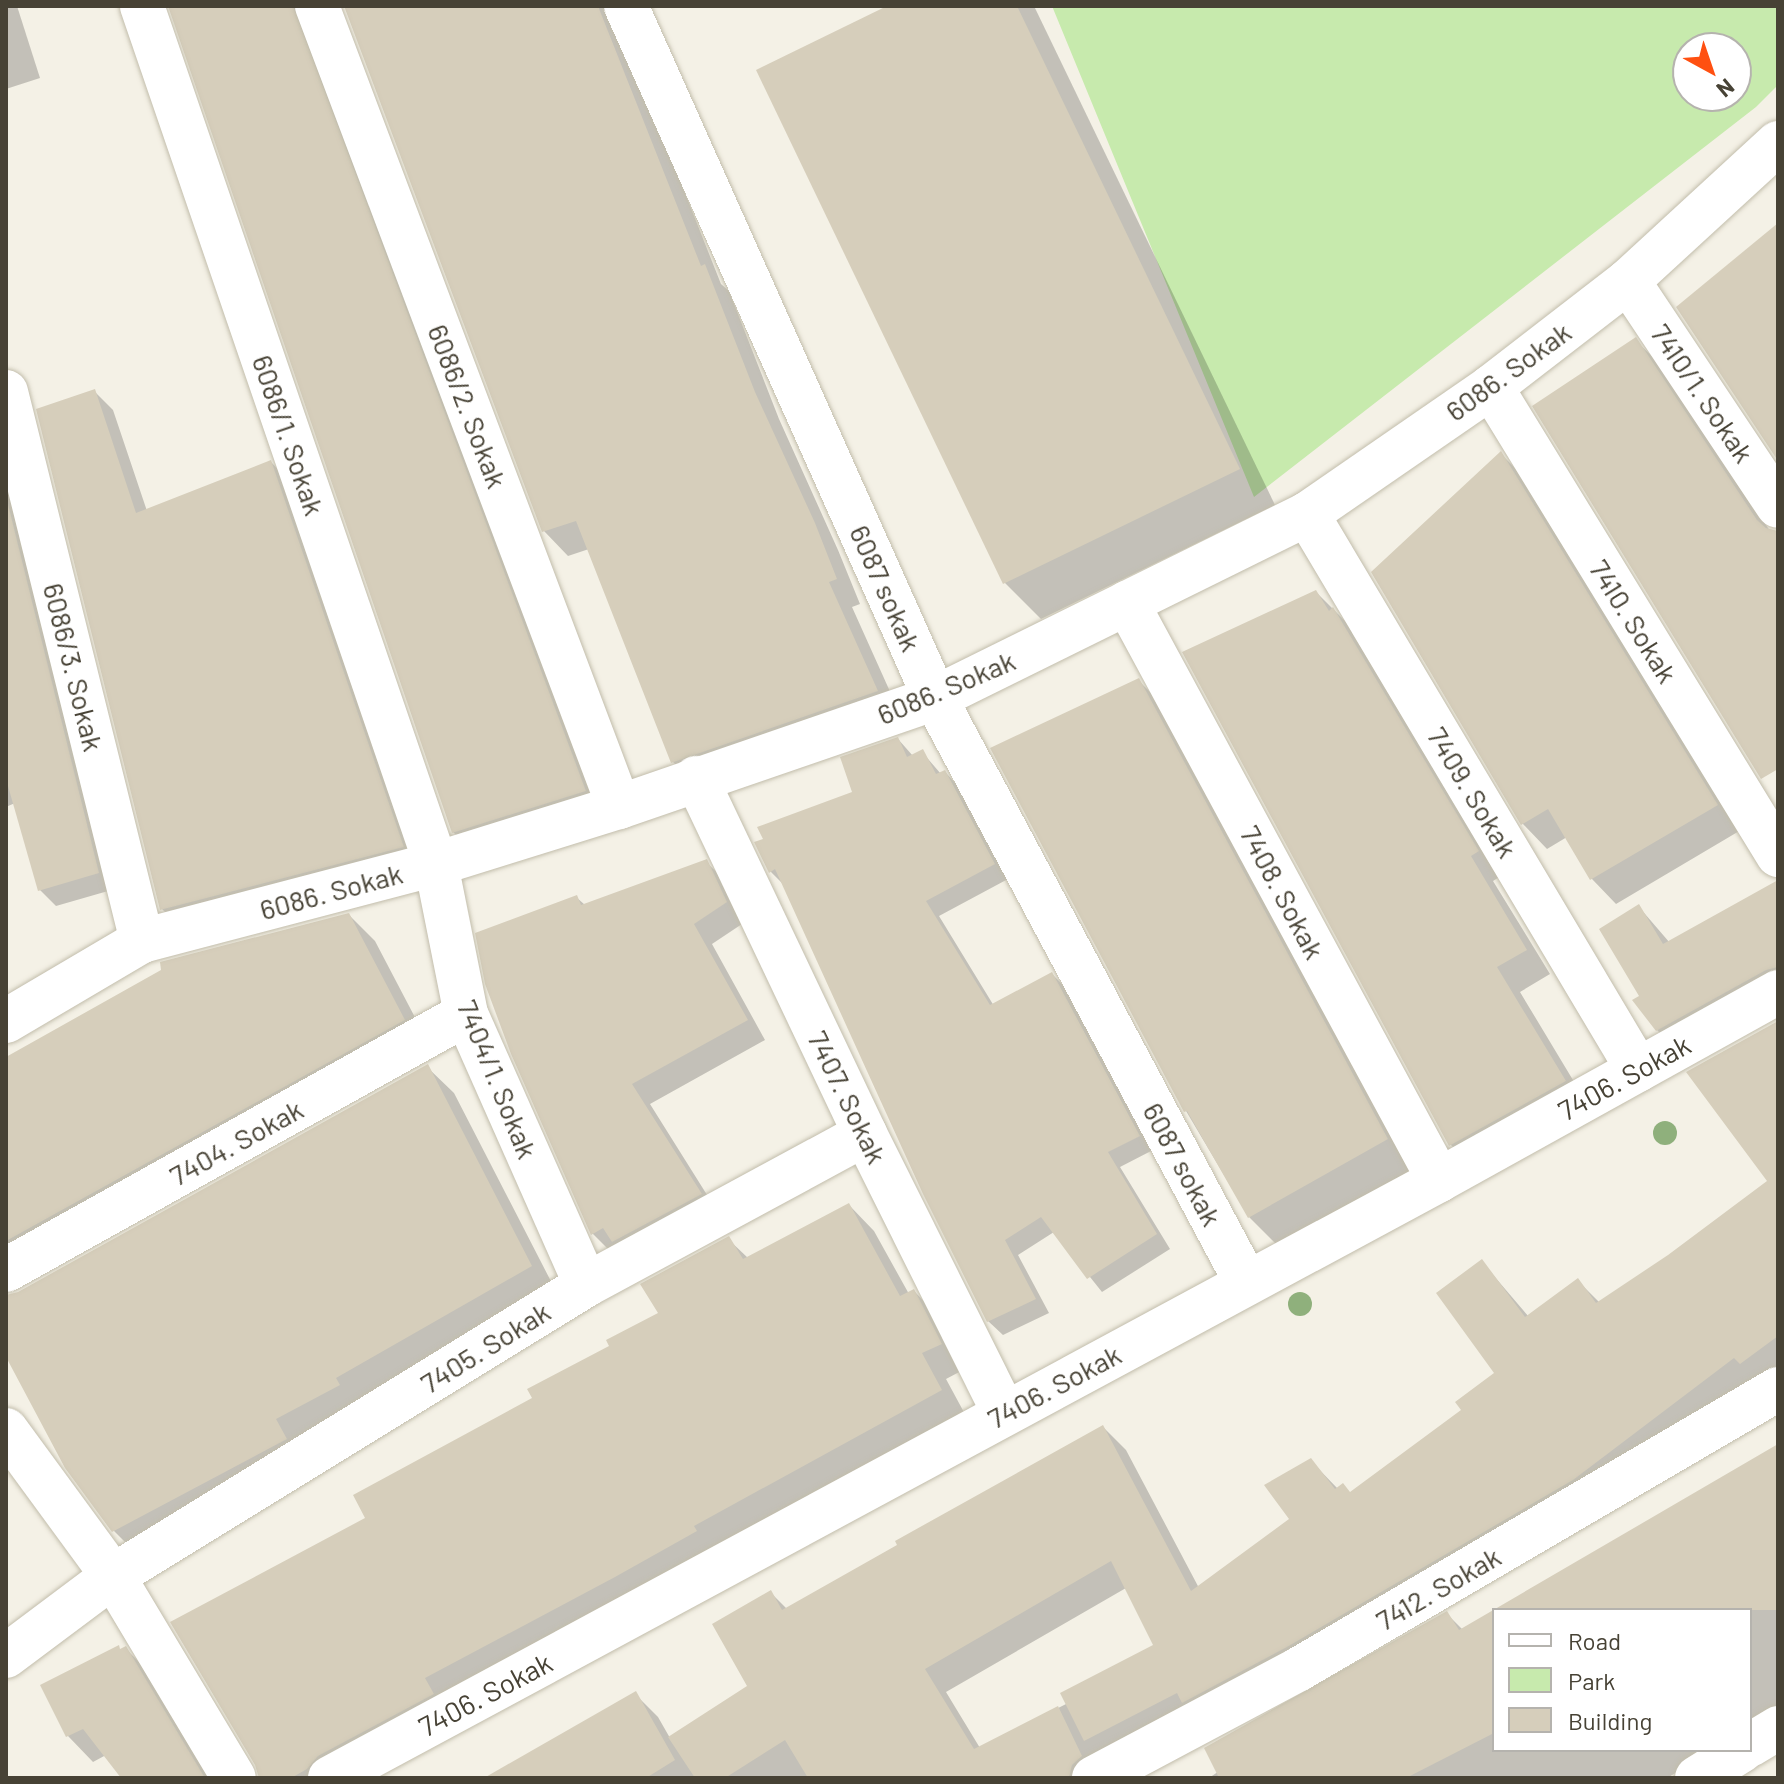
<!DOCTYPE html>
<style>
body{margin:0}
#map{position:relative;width:1784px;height:1784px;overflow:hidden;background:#f4f1e6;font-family:Barlow,sans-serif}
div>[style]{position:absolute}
.green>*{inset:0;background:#c7eaad}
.shadow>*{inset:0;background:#0003}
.building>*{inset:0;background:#d6cebb}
.roads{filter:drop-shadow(0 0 2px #c2bdab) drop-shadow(0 0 2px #c2bdab)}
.minor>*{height:44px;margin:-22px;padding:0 22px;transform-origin:22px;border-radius:22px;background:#fff}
.trees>*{width:24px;height:24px;margin:-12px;border-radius:50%;background:#8fb07c}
span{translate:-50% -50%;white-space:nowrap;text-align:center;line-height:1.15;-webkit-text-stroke:8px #fff;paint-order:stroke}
.street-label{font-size:28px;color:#474235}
.frame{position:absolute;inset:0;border:8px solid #474235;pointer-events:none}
.legend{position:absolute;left:1492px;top:1608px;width:260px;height:144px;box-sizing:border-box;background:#fff;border:2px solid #b5b3ae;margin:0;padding:10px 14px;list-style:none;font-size:24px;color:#474235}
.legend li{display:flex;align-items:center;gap:16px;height:40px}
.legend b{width:40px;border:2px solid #b5b3ae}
.north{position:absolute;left:1672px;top:32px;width:80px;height:80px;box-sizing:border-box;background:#fff;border:2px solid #b5b3ae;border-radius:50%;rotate:140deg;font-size:22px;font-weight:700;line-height:32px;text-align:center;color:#474235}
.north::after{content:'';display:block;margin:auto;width:28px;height:36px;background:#ff5011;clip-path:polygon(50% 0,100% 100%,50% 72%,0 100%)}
</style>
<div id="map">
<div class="green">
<i style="clip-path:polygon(evenodd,1052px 6px,1778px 6px,1778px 85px,1756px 107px,1254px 497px,1052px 6px,1688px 48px,1736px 48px,1736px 96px,1688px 96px,1688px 48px)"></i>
</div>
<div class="shadow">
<i style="clip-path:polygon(6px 6px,17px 6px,40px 78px,6px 89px)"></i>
<i style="clip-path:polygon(171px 6px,335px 6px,609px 815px,478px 856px,453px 832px)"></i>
<i style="clip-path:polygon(346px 6px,611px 6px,721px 284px,729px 291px,779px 419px,838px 550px,860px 604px,852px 607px,901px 716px,697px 786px,673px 762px,589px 549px,568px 556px,544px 531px)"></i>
<i style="clip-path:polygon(892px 6px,1034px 6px,1275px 505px,1041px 619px,1005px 583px)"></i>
<i style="clip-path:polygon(1635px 340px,1659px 363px,1770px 531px,1778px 533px,1778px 736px)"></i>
<i style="clip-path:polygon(94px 391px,113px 410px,147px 511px,271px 462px,289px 481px,421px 865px,181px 928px,162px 909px)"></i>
<i style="clip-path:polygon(1501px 454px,1525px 478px,1741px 830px,1616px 904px,1592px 879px,1567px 837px,1547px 849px,1523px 824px,1373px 572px)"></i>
<i style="clip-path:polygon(6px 455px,115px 889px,56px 906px,40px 890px,15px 803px,6px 807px)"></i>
<i style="clip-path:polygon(1316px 592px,1357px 633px,1501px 876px,1493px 881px,1550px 974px,1520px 992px,1588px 1105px,1474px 1169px,1451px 1145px)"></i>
<i style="clip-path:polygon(1138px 680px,1172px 714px,1420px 1173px,1283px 1251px,1249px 1217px,1186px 1111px)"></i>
<i style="clip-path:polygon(898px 739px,913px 756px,922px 752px,941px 774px,945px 772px,959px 787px,1008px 879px,939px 916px,994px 1006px,1052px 974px,1066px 988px,1153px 1150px,1120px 1167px,1170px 1249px,1102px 1292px,1054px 1232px,1018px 1255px,1049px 1313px,1003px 1335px,988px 1321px,786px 887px,771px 872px,757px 844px,854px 793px)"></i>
<i style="clip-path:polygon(706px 862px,726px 881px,745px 922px,712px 944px,765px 1040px,650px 1104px,719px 1214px,612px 1253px,593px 1234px,576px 897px,585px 905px)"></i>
<i style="clip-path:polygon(1778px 895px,1778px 999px,1680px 1053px,1657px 1030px,1642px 996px,1639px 907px,1670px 943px)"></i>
<i style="clip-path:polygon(349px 915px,375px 941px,430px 1046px,11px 1283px,7px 1296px,19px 1294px,427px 1067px,454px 1093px,557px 1293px,140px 1557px,113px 1530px,6px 1353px,6px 1059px)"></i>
<i style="clip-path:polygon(evenodd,1778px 1023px,1778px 1376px,1103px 1778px,488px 1778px,635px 1694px,658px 1717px,670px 1738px,750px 1687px,770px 1592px,787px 1609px,1103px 1427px,1126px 1450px,1199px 1588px,1292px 1519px,1310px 1460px,1338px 1489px,1351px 1494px,1463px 1411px,1497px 1373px,1482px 1262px,1529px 1317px,1578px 1281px,1600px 1303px,1670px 1257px,1770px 1181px,1778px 1023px,1126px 1588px,1155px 1646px,1068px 1703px,980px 1748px,946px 1692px,1126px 1588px)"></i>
<i style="clip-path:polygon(849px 1205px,874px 1231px,909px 1294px,914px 1291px,939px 1317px,965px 1369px,946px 1379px,966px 1416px,349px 1778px,261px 1778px,368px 1519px,661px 1314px,728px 1239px,748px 1258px)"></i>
<i style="clip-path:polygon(1778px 1446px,1778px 1723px,1750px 1739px,1750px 1610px,1497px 1610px)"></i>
<i style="clip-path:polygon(1494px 1612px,1494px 1750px,1715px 1750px,1667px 1778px,1209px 1778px,1447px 1614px,1463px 1630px)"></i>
<i style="clip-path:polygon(125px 1648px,151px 1674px,213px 1778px,124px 1778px,106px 1755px,93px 1762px,68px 1736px,43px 1686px)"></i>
</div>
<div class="building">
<i style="clip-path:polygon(168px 6px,293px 6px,586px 791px,452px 833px)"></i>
<i style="clip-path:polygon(344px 6px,598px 6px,701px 266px,705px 264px,755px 392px,815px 523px,837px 579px,829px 582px,878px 691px,671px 763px,576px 521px,542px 532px)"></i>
<i style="clip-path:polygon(887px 6px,1017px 6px,1240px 469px,1003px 584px,756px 70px)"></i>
<i style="clip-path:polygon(1778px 223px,1778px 461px,1676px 307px)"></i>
<i style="clip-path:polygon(1636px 337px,1757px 520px,1766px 528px,1778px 531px,1778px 769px,1761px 779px,1532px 406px)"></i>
<i style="clip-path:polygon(95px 389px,136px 513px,271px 460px,404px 847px,160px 910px,36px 409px)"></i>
<i style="clip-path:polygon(1501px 451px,1718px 805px,1590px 880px,1548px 809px,1521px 825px,1371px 572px)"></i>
<i style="clip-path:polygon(6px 496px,99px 873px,38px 891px,6px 779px)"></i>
<i style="clip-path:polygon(1316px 590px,1329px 611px,1333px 607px,1479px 851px,1471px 856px,1527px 950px,1497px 967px,1566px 1081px,1449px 1146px,1182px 652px)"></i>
<i style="clip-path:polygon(1139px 678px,1388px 1139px,1248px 1218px,1187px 1111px,1184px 1112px,990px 748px)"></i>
<i style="clip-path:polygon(898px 737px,907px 757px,923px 749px,936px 774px,945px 770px,995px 864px,926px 901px,990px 1005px,1052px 972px,1140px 1136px,1108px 1152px,1157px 1234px,1087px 1279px,1041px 1217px,1005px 1240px,1036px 1299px,987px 1322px,923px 1194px,775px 869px,769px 873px,754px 842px,763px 839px,757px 827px,852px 792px,840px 757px)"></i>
<i style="clip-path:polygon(707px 859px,727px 902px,694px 924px,748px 1020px,632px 1084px,702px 1194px,612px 1242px,603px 1228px,591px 1235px,511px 1054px,485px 984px,475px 933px,577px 895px,581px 905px)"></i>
<i style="clip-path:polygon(1778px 880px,1778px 967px,1766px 970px,1656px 1031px,1632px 1000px,1639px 996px,1599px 929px,1639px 904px,1663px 944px)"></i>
<i style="clip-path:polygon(349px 913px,405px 1020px,6px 1241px,6px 1057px,161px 970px,160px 962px)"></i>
<i style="clip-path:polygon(1778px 1021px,1778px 1336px,1740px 1364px,1734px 1358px,1573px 1480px,1287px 1647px,1182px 1703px,1177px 1693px,1084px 1741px,1060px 1693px,1153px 1645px,1111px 1561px,925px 1669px,974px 1749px,1058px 1706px,1082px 1756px,1072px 1765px,1069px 1778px,808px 1778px,785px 1740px,725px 1778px,695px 1778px,668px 1737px,747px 1686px,712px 1624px,771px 1590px,782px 1610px,897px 1545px,895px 1541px,1103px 1425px,1191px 1591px,1289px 1519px,1264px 1485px,1311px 1458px,1335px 1489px,1343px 1483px,1350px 1492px,1461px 1410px,1455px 1402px,1494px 1373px,1436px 1293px,1482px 1259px,1525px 1317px,1578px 1278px,1596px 1303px,1668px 1255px,1767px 1181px,1686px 1072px)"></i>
<i style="clip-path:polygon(428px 1064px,532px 1266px,336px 1378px,340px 1385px,276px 1419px,287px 1439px,112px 1532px,65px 1468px,6px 1357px,6px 1295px,18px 1292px)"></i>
<i style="clip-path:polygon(849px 1203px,900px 1296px,914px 1289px,942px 1344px,922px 1353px,942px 1390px,694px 1526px,697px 1531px,615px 1577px,425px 1678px,434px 1694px,318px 1756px,307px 1769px,291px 1778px,259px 1778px,255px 1765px,170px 1622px,365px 1518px,353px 1495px,532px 1398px,527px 1389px,609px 1346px,606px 1340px,658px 1313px,640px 1284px,729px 1236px,743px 1259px)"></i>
<i style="clip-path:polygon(1778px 1444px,1778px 1610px,1494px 1610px,1494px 1733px,1406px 1778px,1219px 1778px,1204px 1748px,1447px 1611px,1459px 1630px)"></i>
<i style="clip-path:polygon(119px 1645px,120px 1649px,126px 1646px,205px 1778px,121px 1778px,83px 1729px,66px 1737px,40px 1685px)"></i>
<i style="clip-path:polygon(636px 1691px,675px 1760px,646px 1778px,484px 1778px)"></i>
</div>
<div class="roads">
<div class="minor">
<i style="left:142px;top:6px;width:907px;rotate:71.09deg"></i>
<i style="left:436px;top:864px;width:153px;rotate:78.7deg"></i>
<i style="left:466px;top:1014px;width:296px;rotate:66.1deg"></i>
<i style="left:317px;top:6px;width:856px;rotate:69.34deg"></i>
<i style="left:626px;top:6px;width:758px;rotate:65.94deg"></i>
<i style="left:935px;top:698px;width:662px;rotate:61.96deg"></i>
<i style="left:1628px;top:281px;width:270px;rotate:56.3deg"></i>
<i style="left:1491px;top:387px;width:549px;rotate:58.48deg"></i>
<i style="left:6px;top:392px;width:566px;rotate:76.09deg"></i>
<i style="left:1307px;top:514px;width:647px;rotate:59.23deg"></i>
<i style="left:1127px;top:603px;width:656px;rotate:61.6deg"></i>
<i style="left:696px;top:778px;width:394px;rotate:64.6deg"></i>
<i style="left:865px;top:1134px;width:312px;rotate:63.5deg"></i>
<i style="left:6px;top:1021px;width:158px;rotate:-30.5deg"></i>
<i style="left:142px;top:941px;width:304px;rotate:-14.7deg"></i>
<i style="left:436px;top:864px;width:192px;rotate:-17.3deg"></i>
<i style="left:619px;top:807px;width:334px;rotate:-19deg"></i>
<i style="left:935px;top:698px;width:214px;rotate:-26.3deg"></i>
<i style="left:1127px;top:603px;width:201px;rotate:-26.3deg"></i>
<i style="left:1307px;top:514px;width:224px;rotate:-34.6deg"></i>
<i style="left:1491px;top:387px;width:173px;rotate:-37.7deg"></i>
<i style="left:1628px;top:281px;width:204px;rotate:-42.6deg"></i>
<i style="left:6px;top:1270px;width:526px;rotate:-29.1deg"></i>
<i style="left:6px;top:1430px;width:181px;rotate:53.8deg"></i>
<i style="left:113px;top:1576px;width:235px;rotate:59.1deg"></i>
<i style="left:6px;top:1656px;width:134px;rotate:-36.8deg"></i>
<i style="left:113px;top:1576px;width:555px;rotate:-31.6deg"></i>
<i style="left:586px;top:1285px;width:317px;rotate:-28.4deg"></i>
<i style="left:1750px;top:1745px;width:33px;rotate:-31deg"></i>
<i style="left:330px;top:1778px;width:1260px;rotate:-28.33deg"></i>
<i style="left:1439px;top:1180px;width:388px;rotate:-29deg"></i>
<i style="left:1094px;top:1778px;width:232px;rotate:-28deg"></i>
<i style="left:1299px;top:1669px;width:555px;rotate:-30.31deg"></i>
<i style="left:1697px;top:1778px;width:53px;rotate:-31.9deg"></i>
</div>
</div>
<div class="trees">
<i style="left:1665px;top:1133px"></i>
<i style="left:1300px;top:1304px"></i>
</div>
<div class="street-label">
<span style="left:1508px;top:371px;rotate:-36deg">6086. Sokak</span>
<span style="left:1703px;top:393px;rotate:56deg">7410/1. Sokak</span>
<span style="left:468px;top:406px;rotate:69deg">6086/2. Sokak</span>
<span style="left:289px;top:435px;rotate:71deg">6086/1. Sokak</span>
<span style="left:886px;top:588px;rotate:66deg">6087 sokak</span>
<span style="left:1634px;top:621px;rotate:58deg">7410. Sokak</span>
<span style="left:74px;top:667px;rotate:76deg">6086/3. Sokak</span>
<span style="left:946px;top:687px;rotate:-23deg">6086. Sokak</span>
<span style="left:1473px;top:792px;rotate:59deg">7409. Sokak</span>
<span style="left:331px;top:891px;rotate:-15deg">6086. Sokak</span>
<span style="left:1283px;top:892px;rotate:62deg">7408. Sokak</span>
<span style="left:1624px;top:1077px;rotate:-29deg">7406. Sokak</span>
<span style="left:498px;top:1079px;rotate:68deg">7404/1. Sokak</span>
<span style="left:848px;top:1097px;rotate:64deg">7407. Sokak</span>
<span style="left:236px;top:1142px;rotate:-29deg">7404. Sokak</span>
<span style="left:1183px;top:1164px;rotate:62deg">6087 sokak</span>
<span style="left:485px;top:1347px;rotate:-32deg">7405. Sokak</span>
<span style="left:1054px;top:1386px;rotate:-28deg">7406. Sokak</span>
<span style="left:1438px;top:1588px;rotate:-30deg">7412. Sokak</span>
<span style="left:485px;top:1694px;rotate:-28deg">7406. Sokak</span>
</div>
<div class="frame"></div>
<ul class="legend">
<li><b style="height:10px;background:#fff"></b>Road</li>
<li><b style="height:22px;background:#c7eaad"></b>Park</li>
<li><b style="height:22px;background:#d6cebb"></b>Building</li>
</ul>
<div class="north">N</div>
</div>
